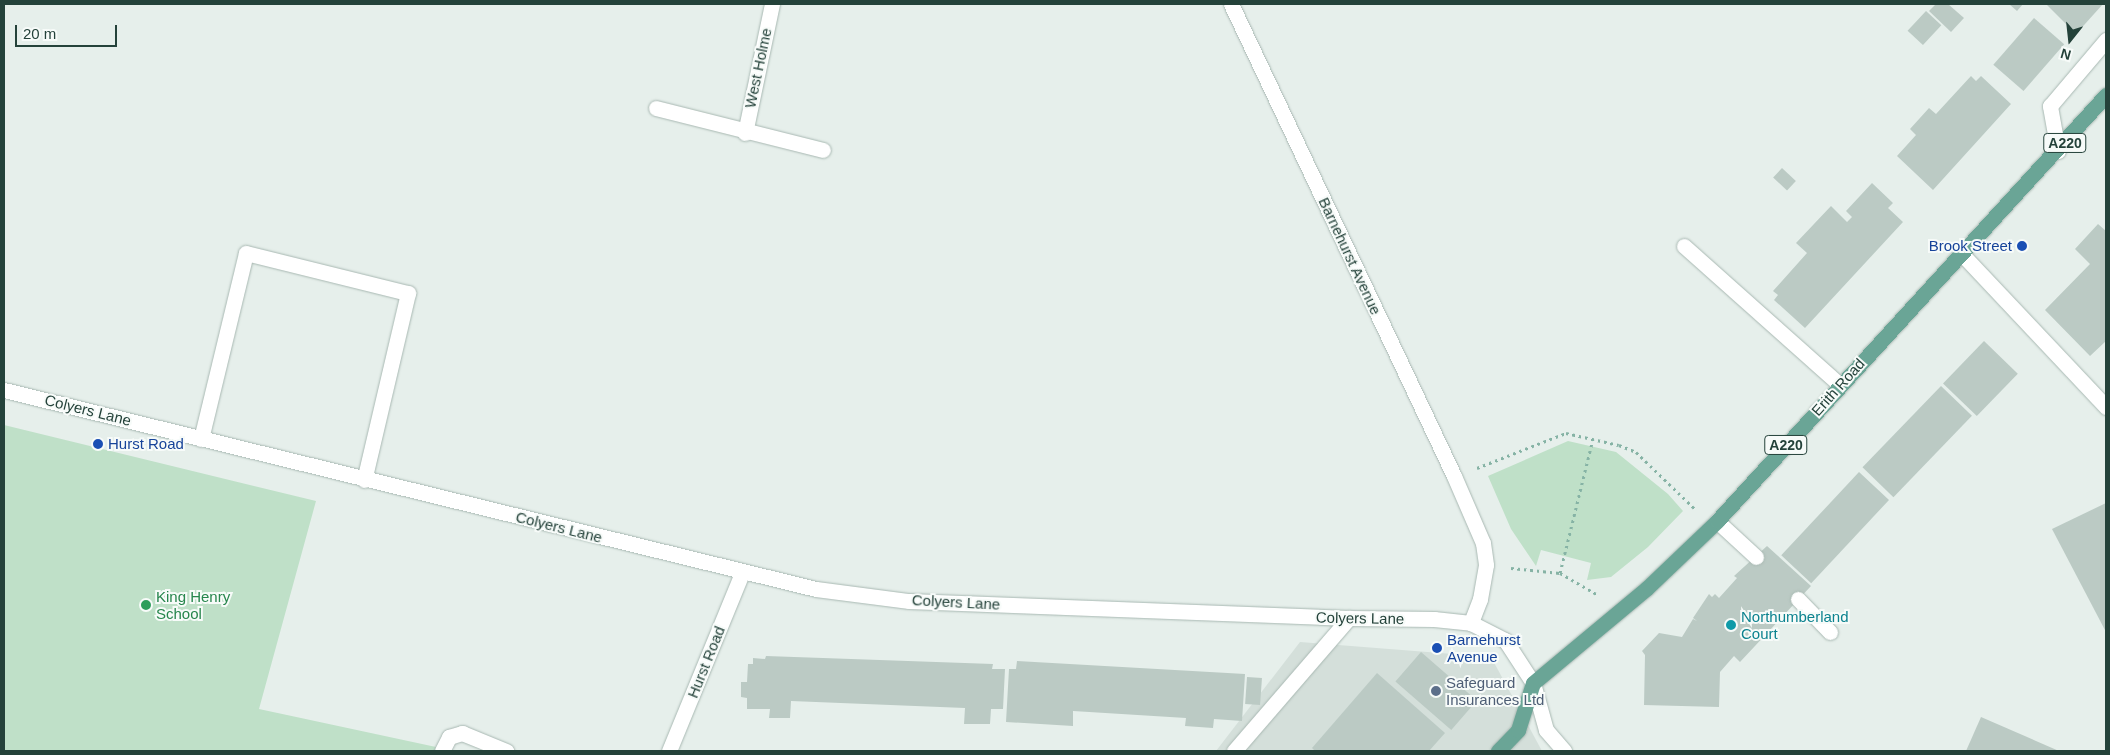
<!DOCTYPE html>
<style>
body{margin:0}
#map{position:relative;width:2110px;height:755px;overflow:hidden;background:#e6efeb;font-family:Helvetica,sans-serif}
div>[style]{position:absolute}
.built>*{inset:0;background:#d4dfda}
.green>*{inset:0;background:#bfe0c8}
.building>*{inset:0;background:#bbcac4;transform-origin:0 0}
.path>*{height:3px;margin-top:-1.5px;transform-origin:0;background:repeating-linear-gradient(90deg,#86b3a5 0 2.5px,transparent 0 6.5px)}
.roads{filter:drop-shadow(0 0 1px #a8b8b2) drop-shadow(0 0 1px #a8b8b2)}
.service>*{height:15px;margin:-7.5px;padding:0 7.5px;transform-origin:7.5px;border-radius:7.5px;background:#fff}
.minor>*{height:15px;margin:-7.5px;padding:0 7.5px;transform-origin:7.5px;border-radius:7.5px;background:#fff}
.tertiary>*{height:15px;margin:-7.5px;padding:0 7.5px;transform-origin:7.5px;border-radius:7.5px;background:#fff}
.primary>*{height:15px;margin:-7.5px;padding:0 7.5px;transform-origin:7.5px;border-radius:7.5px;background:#6aa596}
.dots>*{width:14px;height:14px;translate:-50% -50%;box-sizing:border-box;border:2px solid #f7fbf9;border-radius:50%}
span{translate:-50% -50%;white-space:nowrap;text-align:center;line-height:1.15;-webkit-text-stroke:4px #f7fbf9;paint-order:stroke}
.shield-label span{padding:1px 4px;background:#f7fbf9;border:1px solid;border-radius:4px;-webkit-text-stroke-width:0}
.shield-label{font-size:14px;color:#24423a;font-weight:700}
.street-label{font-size:15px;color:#24423a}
.transit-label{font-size:15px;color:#164399}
.right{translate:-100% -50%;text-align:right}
.left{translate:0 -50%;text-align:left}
.leisure-label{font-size:15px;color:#27864d}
.culture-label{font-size:15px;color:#0d838f}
.service-label{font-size:15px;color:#4e5e75}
.frame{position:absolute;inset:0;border:5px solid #24423a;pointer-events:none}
.north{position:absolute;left:2045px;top:15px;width:50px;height:50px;-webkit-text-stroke:4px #f7fbf9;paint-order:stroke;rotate:196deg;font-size:14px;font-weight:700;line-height:20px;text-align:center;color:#24423a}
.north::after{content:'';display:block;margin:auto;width:18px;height:22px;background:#24423a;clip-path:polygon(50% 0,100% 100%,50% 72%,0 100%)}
.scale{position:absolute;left:15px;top:25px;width:102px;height:22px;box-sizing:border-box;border:2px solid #24423a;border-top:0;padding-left:6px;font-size:15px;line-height:18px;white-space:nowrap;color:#24423a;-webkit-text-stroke:4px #f7fbf9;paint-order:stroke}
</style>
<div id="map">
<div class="built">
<i style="clip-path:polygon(1300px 642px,1491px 657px,1542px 751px,1216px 751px)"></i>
</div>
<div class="green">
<i style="clip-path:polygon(4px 425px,316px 501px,259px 709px,436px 747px,435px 751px,4px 751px)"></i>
<i style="clip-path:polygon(1568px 441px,1616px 452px,1668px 494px,1683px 511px,1648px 547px,1611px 577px,1587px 580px,1591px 563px,1541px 550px,1536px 566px,1511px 529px,1488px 476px)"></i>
</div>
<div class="building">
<i style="clip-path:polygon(1936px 4px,1948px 4px,1964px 18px,1951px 32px,1929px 11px)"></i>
<i style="clip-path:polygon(2009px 4px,2023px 4px,2017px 11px)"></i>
<i style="clip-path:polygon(2046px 4px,2103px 4px,2076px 34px)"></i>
<i style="left:1926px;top:11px;width:21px;height:27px;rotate:43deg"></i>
<i style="left:2034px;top:18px;width:40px;height:62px;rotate:41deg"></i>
<i style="clip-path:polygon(1971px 76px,1976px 81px,1981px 76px,2011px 104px,1933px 190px,1897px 156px,1916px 135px,1910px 129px,1929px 108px,1936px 114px)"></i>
<i style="left:1782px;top:168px;width:19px;height:13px;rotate:43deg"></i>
<i style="clip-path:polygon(1872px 183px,1893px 203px,1888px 208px,1903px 222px,1805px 328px,1774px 300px,1778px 295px,1773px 291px,1807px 253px,1796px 243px,1831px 206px,1847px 222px,1852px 217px,1846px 211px)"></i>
<i style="clip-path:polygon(2098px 224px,2106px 231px,2106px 341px,2090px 356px,2045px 310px,2090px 264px,2075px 249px)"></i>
<i style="left:1984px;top:341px;width:47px;height:59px;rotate:44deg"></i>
<i style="left:1941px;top:386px;width:43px;height:113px;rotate:44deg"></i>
<i style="left:1859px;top:472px;width:41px;height:114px;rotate:43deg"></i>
<i style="clip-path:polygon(2106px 503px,2106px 632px,2052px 529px)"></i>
<i style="clip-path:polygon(1767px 546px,1811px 586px,1740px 662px,1734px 656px,1720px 672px,1719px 707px,1644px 705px,1645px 655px,1642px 651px,1659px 633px,1682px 637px,1693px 619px,1697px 621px,1693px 618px,1709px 594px,1712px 597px,1715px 594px,1719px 598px,1737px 578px,1734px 576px)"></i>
<i style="left:1421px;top:652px;width:74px;height:39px;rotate:41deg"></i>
<i style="clip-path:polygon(766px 656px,993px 664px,992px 669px,1005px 669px,1003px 709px,991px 709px,990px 724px,964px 724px,965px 708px,791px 701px,790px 718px,769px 718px,770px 709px,747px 709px,747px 698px,741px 697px,741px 682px,747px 682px,748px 664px,753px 664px,753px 658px,765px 659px)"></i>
<i style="clip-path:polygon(1017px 661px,1245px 674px,1242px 721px,1214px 719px,1213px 728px,1185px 726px,1186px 718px,1073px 711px,1073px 726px,1006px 722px,1009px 669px,1016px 669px)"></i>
<i style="clip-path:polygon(1377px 673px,1445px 733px,1429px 751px,1315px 751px,1312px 748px)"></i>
<i style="left:1247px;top:677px;width:15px;height:27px;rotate:4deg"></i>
<i style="clip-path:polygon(1981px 717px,2059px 751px,1966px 751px)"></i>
</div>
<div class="path">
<i style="left:1477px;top:468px;width:96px;rotate:-21.5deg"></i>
<i style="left:1566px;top:433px;width:54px;rotate:12.8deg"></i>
<i style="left:1619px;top:445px;width:18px;rotate:22deg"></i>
<i style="left:1636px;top:452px;width:81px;rotate:44deg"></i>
<i style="left:1511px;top:568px;width:49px;rotate:5.8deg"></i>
<i style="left:1560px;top:573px;width:44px;rotate:30.1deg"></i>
<i style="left:1560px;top:573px;width:138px;rotate:-76.2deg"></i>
</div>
<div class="roads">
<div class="service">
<i style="left:1961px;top:253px;width:212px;rotate:46.7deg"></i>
<i style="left:1717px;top:521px;width:53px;rotate:42.7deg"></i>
<i style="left:1798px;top:599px;width:46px;rotate:45.9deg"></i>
<i style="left:442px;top:751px;width:16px;rotate:-63deg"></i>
<i style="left:449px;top:737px;width:14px;rotate:-17deg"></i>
<i style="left:462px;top:733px;width:48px;rotate:22.2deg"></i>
<i style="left:1234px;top:751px;width:176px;rotate:-49.2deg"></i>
</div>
<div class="minor">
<i style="left:1231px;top:4px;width:522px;rotate:64.71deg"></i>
<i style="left:1454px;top:476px;width:73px;rotate:66.6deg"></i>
<i style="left:1483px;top:543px;width:22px;rotate:82deg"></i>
<i style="left:1486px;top:565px;width:35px;rotate:100deg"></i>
<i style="left:1480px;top:599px;width:26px;rotate:111deg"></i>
<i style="left:656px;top:108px;width:172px;rotate:14.1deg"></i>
<i style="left:745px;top:133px;width:132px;rotate:-78.2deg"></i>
<i style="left:2058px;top:151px;width:46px;rotate:-100.1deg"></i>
<i style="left:2050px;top:106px;width:87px;rotate:-49.7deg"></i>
<i style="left:1684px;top:246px;width:209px;rotate:41.7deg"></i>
<i style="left:201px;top:439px;width:191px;rotate:-76.4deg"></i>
<i style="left:246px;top:253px;width:167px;rotate:13.9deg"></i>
<i style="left:408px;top:293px;width:192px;rotate:103.2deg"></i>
<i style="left:669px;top:751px;width:192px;rotate:-67.7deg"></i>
</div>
<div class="tertiary">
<i style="left:4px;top:390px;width:836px;rotate:13.77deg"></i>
<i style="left:816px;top:589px;width:94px;rotate:7.4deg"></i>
<i style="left:909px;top:601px;width:440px;rotate:2.2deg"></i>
<i style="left:1349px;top:618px;width:85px;rotate:0.7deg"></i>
<i style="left:1434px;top:619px;width:37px;rotate:6deg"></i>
<i style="left:1471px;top:623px;width:38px;rotate:27deg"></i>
<i style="left:1505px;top:640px;width:51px;rotate:56.9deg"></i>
<i style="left:1533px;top:683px;width:49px;rotate:74.5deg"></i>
<i style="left:1546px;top:730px;width:28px;rotate:49deg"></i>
</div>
<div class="primary">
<i style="left:1498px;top:751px;width:29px;rotate:-46deg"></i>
<i style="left:1518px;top:730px;width:49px;rotate:-72.3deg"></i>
<i style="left:1533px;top:683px;width:148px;rotate:-39.8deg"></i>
<i style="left:1647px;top:588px;width:97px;rotate:-43.7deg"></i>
<i style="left:1717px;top:521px;width:577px;rotate:-47.6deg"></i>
</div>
</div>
<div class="dots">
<i style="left:2022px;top:246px;background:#1a4fb4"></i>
<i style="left:98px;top:444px;background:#1a4fb4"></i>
<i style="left:146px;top:605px;background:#2e9e5b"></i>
<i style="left:1731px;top:625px;background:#0f9aa8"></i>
<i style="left:1437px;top:648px;background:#1a4fb4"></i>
<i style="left:1436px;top:691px;background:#5c6f8a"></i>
</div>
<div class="shield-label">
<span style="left:2065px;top:143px">A220</span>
<span style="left:1786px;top:445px">A220</span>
</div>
<div class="street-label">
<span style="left:758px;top:68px;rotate:-78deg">West Holme</span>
<span style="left:1350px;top:256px;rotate:65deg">Barnehurst Avenue</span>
<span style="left:1838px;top:387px;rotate:-48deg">Erith Road</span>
<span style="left:88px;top:410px;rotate:14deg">Colyers Lane</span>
<span style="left:559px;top:527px;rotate:14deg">Colyers Lane</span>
<span style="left:956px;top:602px;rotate:3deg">Colyers Lane</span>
<span style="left:1360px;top:618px;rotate:1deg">Colyers Lane</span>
<span style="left:706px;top:662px;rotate:-68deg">Hurst Road</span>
</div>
<div class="transit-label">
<span class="right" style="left:2012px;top:246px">Brook Street</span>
<span class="left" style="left:108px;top:444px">Hurst Road</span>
<span class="left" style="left:1447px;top:648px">Barnehurst<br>Avenue</span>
</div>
<div class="leisure-label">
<span class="left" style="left:156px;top:605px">King Henry<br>School</span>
</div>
<div class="culture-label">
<span class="left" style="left:1741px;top:625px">Northumberland<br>Court</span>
</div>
<div class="service-label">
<span class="left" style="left:1446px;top:691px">Safeguard<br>Insurances Ltd</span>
</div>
<div class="frame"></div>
<div class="north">N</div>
<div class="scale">20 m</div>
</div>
